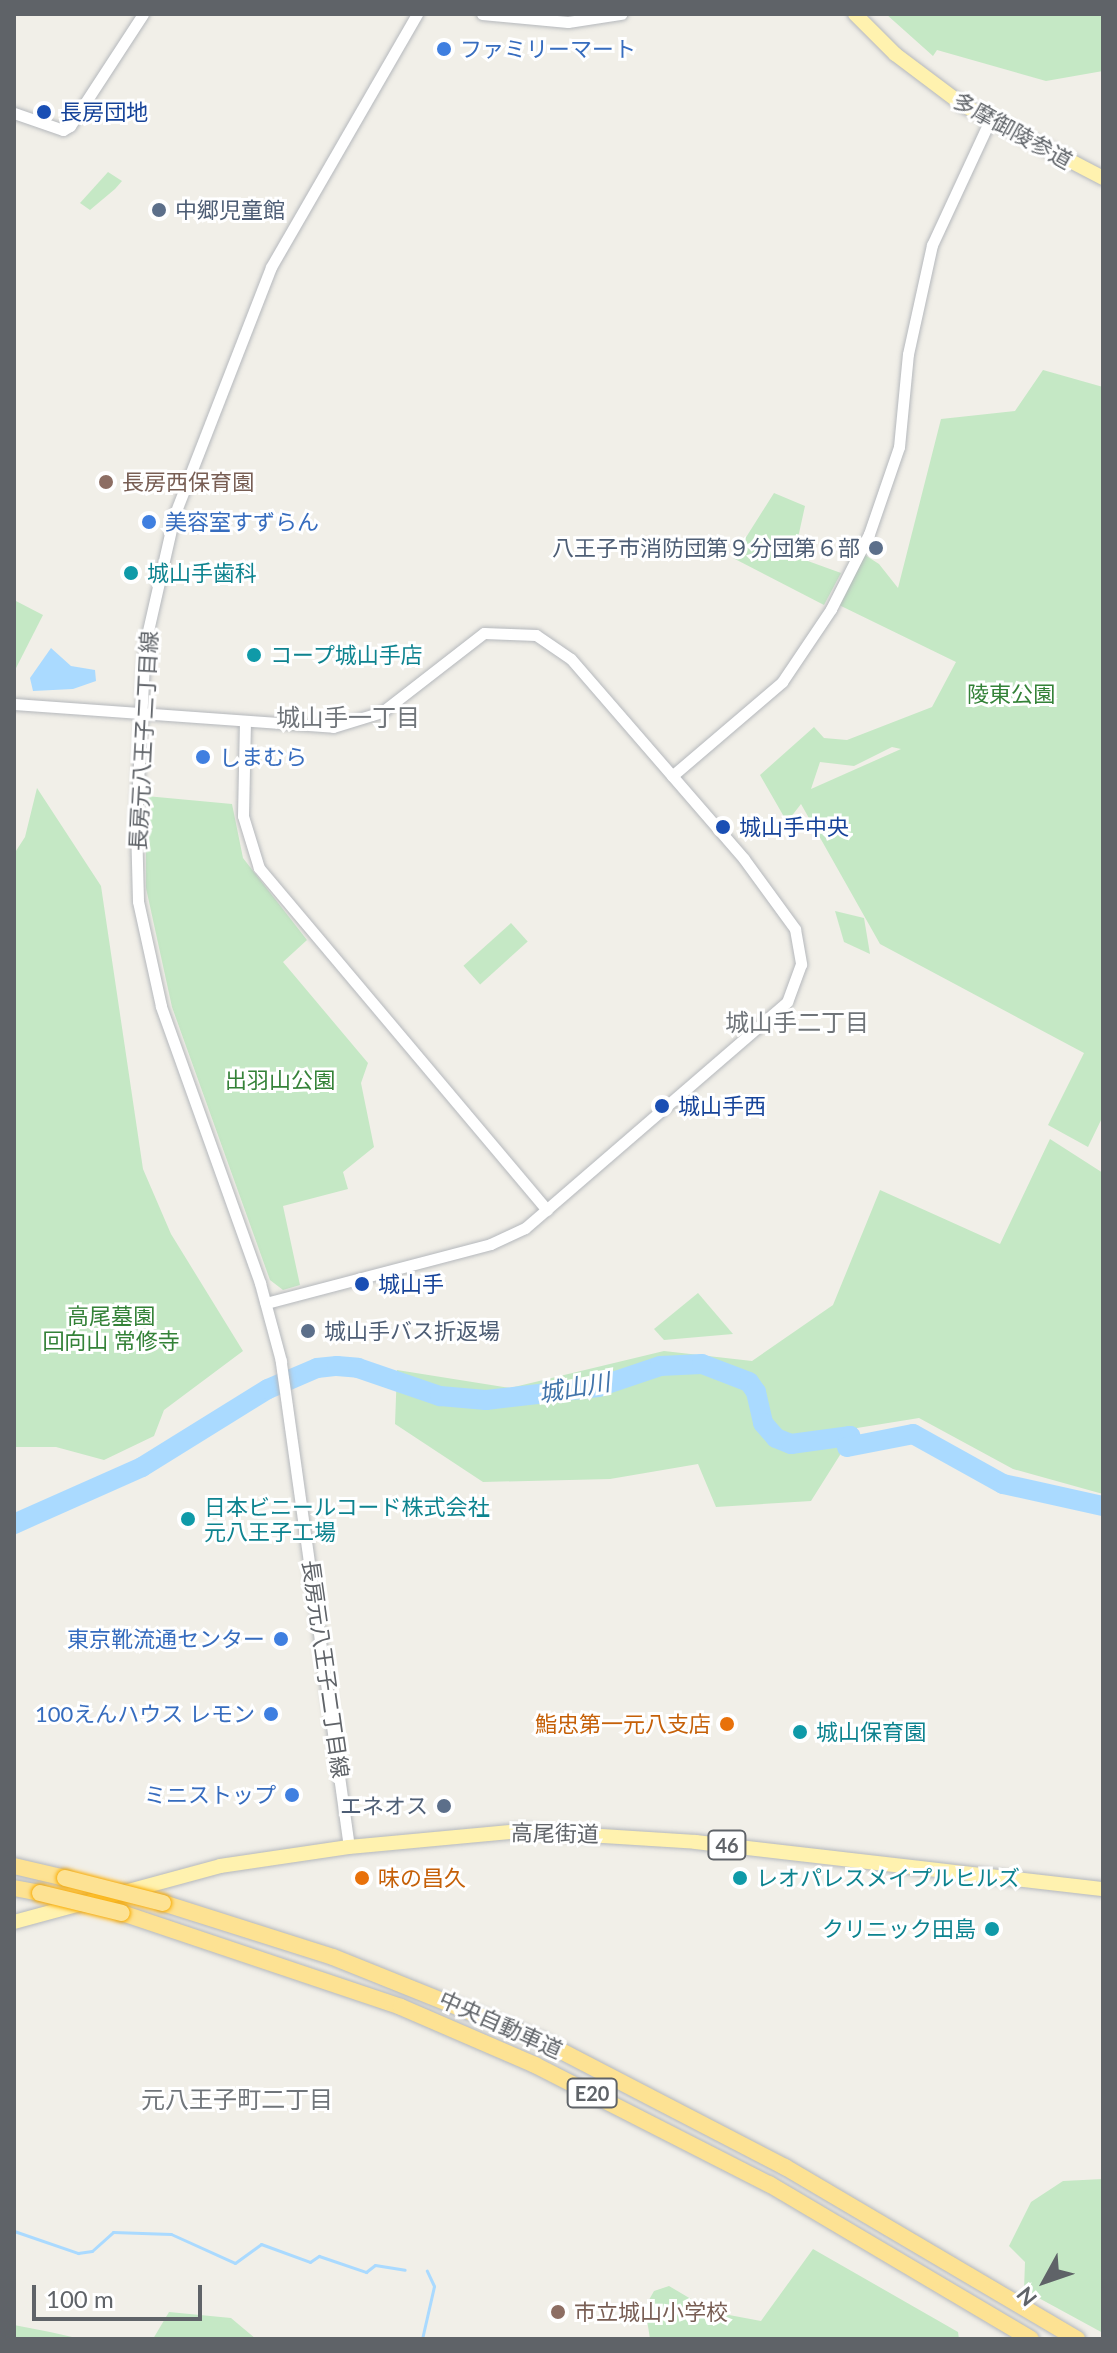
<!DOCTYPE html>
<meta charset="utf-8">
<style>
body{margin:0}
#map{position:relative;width:1117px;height:2353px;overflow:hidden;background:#f1efe8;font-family:Lato,"Noto Sans JP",sans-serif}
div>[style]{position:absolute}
.green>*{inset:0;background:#c5e8c5;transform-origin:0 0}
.water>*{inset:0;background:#aadaff}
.stream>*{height:3px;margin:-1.5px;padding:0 1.5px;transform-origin:1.5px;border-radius:1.5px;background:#aadaff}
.river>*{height:20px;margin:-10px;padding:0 10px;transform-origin:10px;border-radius:10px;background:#aadaff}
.roads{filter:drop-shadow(0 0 2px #b5b8bc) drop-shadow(0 0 2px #b5b8bc)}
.minor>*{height:11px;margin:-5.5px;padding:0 5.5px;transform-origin:5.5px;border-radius:5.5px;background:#fff}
.major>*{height:14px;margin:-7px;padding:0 7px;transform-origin:7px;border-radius:7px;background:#fff2af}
.highway>*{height:16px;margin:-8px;padding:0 8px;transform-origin:8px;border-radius:8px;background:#fde293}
.bridges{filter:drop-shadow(0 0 2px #f9ab00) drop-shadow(0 0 2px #f9ab00)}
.highway-bridge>*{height:16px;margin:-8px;padding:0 8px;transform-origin:8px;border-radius:8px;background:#fde293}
.dots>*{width:22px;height:22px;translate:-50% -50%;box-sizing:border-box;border:4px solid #fff;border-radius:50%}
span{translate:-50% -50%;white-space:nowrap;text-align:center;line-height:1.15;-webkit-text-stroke:6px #fff;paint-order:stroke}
.shield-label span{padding:2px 6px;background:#fff;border:2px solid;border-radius:6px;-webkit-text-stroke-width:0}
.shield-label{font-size:20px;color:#5f6368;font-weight:700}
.shop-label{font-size:22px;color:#366cbe}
.left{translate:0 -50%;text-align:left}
.right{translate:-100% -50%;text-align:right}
.transit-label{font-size:22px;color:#164399}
.street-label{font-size:22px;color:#5f6368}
.service-label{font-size:22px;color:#4e5e75}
.education-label{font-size:22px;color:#785e54}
.culture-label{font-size:22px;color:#0d838f}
.park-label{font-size:22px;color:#348238}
.food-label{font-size:22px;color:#c56008}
.neighbourhood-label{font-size:24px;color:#70757a}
.water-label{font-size:24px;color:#4174aa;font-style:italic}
.frame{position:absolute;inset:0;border:16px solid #5f6368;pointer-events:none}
.north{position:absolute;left:1005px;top:2241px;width:80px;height:80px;-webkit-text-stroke:6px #fff;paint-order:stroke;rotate:230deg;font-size:22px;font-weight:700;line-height:32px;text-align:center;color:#5f6368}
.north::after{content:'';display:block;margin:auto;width:28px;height:36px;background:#5f6368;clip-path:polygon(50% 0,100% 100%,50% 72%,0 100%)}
.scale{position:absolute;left:32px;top:2285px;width:170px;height:36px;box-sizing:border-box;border:4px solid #5f6368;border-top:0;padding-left:10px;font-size:24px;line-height:28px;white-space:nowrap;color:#5f6368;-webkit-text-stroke:6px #fff;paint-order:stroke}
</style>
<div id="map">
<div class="green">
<i style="clip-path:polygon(886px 14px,1103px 14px,1103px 71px,1046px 81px,937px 50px,933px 56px)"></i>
<i style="clip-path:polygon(108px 172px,122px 181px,115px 189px,90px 210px,80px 203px)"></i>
<i style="clip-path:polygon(evenodd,1043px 370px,1103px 387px,1103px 1116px,1088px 1147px,1048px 1125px,1084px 1053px,880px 944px,801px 804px,787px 822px,760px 775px,814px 727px,824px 738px,847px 740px,932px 707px,956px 662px,839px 605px,865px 555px,879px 564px,898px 588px,941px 419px,1015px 411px,1043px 370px,892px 747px,901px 749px,811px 789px,820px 762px,854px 766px,892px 747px)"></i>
<i style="clip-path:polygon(774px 493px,805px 506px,794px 556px,841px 573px,824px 605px,733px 558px)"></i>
<i style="clip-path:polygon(14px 600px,43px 615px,14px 672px)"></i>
<i style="clip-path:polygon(37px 788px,101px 886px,143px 1169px,171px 1234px,243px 1351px,164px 1410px,154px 1436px,104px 1460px,56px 1447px,14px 1447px,14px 854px,25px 837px)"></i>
<i style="clip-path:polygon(146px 796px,232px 804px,243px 858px,307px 940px,283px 962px,368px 1063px,361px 1083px,374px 1147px,343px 1172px,348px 1189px,283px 1206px,300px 1285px,283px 1290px,270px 1280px,172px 1007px,146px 888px)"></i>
<i style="clip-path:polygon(835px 911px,864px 918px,870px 954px,844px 942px)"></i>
<i style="left:511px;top:923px;width:25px;height:64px;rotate:48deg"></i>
<i style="clip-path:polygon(1050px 1139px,1103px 1173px,1103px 1494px,1013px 1469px,919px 1418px,857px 1428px,811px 1501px,716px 1507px,698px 1464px,610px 1479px,483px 1482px,395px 1424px,397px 1370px,510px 1388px,664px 1351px,752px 1361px,833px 1305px,880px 1190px,1000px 1244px)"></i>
<i style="clip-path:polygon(698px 1293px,733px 1334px,664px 1340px,654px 1329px)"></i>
<i style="clip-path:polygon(1103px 2179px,1103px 2333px,1024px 2290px,1025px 2262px,1009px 2246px,1031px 2202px,1063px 2181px)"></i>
<i style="clip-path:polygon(813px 2249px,958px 2332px,959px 2339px,650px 2339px,645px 2307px,654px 2291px,669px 2286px,713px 2312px,761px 2321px)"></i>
<i style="clip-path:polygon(169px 2312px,231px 2318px,256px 2339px,153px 2339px)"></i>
<i style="clip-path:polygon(14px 2325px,50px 2332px,81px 2339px,14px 2339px)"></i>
</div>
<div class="water">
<i style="clip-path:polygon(51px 648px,71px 666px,95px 670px,96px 681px,73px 689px,33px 691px,30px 678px)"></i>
</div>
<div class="stream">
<i style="left:14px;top:2231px;width:68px;rotate:19deg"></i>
<i style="left:78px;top:2253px;width:14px;rotate:-8deg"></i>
<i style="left:92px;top:2251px;width:28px;rotate:-42deg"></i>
<i style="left:113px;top:2232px;width:58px;rotate:2deg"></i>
<i style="left:171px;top:2234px;width:70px;rotate:24.4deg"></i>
<i style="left:235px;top:2263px;width:32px;rotate:-36deg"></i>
<i style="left:261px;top:2244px;width:52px;rotate:20.2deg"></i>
<i style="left:310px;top:2262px;width:11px;rotate:-34deg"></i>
<i style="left:319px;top:2256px;width:50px;rotate:18.8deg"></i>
<i style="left:366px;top:2272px;width:11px;rotate:-38deg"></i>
<i style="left:375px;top:2265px;width:30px;rotate:9deg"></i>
<i style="left:422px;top:2339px;width:54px;rotate:-77.2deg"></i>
<i style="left:434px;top:2286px;width:17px;rotate:-115deg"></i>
</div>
<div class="river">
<i style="left:14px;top:1524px;width:140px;rotate:-24deg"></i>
<i style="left:142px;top:1467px;width:148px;rotate:-31.8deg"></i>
<i style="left:268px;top:1389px;width:53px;rotate:-23.2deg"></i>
<i style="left:317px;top:1368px;width:20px;rotate:-6deg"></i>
<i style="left:337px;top:1366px;width:21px;rotate:5deg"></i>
<i style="left:358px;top:1368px;width:87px;rotate:18.9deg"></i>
<i style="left:440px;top:1396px;width:46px;rotate:5deg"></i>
<i style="left:486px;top:1400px;width:113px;rotate:-6.6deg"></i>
<i style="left:598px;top:1387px;width:65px;rotate:-18.7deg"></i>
<i style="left:660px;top:1366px;width:42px;rotate:-2.7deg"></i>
<i style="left:702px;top:1364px;width:50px;rotate:21deg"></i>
<i style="left:749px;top:1382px;width:12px;rotate:55deg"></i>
<i style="left:756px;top:1392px;width:32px;rotate:77deg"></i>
<i style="left:763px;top:1423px;width:20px;rotate:49deg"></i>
<i style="left:776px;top:1438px;width:16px;rotate:22deg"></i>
<i style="left:791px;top:1444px;width:60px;rotate:-7.7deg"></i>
<i style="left:850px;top:1436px;width:11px;rotate:105deg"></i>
<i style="left:847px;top:1447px;width:67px;rotate:-11.1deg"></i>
<i style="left:913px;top:1434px;width:103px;rotate:29.1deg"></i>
<i style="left:1003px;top:1484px;width:102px;rotate:12.4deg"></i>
</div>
<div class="roads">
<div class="minor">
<i style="left:482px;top:14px;width:86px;rotate:5.3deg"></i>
<i style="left:568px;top:22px;width:54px;rotate:-8.6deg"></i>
<i style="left:14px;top:113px;width:52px;rotate:19.1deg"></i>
<i style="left:63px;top:130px;width:8px;rotate:-30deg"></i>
<i style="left:70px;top:126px;width:134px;rotate:-56.9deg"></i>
<i style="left:14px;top:704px;width:320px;rotate:4.1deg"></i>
<i style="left:333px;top:727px;width:51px;rotate:-17deg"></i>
<i style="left:382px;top:712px;width:129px;rotate:-37.8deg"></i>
<i style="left:484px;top:633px;width:52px;rotate:2.2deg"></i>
<i style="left:536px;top:635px;width:42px;rotate:34.4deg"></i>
<i style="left:571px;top:659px;width:264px;rotate:49.1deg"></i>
<i style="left:744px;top:859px;width:87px;rotate:53.9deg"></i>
<i style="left:795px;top:929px;width:36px;rotate:80deg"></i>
<i style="left:801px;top:964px;width:40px;rotate:110.2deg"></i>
<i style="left:787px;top:1002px;width:346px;rotate:139.2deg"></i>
<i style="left:525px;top:1228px;width:38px;rotate:155deg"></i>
<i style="left:491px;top:1244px;width:233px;rotate:165.3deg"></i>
<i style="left:245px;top:721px;width:95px;rotate:91.2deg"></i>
<i style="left:243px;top:816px;width:54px;rotate:72.9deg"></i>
<i style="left:259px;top:868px;width:447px;rotate:49.9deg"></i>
<i style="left:672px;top:776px;width:145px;rotate:-40.5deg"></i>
<i style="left:782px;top:682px;width:88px;rotate:-56.1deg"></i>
<i style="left:831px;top:609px;width:84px;rotate:-63.1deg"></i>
<i style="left:869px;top:534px;width:92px;rotate:-71deg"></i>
<i style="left:899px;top:447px;width:93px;rotate:-84.5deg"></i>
<i style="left:908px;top:354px;width:112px;rotate:-77.6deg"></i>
<i style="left:932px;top:245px;width:136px;rotate:-65.1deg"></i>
<i style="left:349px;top:1847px;width:491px;rotate:-98deg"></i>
<i style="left:281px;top:1361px;width:81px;rotate:-105.1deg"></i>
<i style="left:260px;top:1283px;width:294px;rotate:-109.7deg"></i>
<i style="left:161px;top:1006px;width:107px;rotate:-102.4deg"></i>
<i style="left:138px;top:901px;width:76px;rotate:-91.5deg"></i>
<i style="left:136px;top:825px;width:181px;rotate:-87.2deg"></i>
<i style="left:145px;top:644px;width:131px;rotate:-77.2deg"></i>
<i style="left:174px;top:516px;width:267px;rotate:-68.7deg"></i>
<i style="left:271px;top:267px;width:292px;rotate:-60deg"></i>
</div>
<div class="major">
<i style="left:855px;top:14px;width:57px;rotate:45deg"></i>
<i style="left:895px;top:54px;width:85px;rotate:36.9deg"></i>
<i style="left:963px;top:105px;width:158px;rotate:27.5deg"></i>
<i style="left:14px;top:1922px;width:213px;rotate:-15.2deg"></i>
<i style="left:220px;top:1866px;width:130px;rotate:-8.4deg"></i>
<i style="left:349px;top:1847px;width:175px;rotate:-5.3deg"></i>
<i style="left:523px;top:1831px;width:173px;rotate:3.6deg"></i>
<i style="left:696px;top:1842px;width:410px;rotate:6.6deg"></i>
</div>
<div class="highway">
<i style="left:14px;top:1866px;width:52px;rotate:13.2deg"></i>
<i style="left:14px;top:1888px;width:26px;rotate:11deg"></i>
<i style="left:163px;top:1903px;width:178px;rotate:17.6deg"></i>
<i style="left:333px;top:1957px;width:225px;rotate:21.9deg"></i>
<i style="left:542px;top:2041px;width:274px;rotate:27.4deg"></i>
<i style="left:785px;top:2167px;width:339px;rotate:30.5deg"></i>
<i style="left:122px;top:1913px;width:294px;rotate:18.6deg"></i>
<i style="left:401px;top:2007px;width:146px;rotate:23.4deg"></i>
<i style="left:535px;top:2065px;width:263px;rotate:27deg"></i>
<i style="left:769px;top:2184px;width:304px;rotate:30.6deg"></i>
</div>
</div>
<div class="bridges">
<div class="highway-bridge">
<i style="left:65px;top:1878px;width:101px;rotate:14.3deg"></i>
<i style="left:40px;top:1893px;width:84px;rotate:13.7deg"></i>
</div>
</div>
<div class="dots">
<i style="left:444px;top:49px;background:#3f7fe0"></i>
<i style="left:44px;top:112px;background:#1a4fb4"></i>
<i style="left:159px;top:210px;background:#5c6f8a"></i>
<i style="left:106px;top:482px;background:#8d6e63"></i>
<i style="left:149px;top:522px;background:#3f7fe0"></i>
<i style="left:876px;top:548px;background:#5c6f8a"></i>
<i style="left:131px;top:573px;background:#0f9aa8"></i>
<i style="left:254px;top:655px;background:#0f9aa8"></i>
<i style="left:203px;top:757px;background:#3f7fe0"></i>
<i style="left:723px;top:827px;background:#1a4fb4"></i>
<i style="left:662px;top:1106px;background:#1a4fb4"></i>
<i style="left:362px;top:1284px;background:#1a4fb4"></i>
<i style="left:308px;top:1331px;background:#5c6f8a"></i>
<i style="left:188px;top:1519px;background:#0f9aa8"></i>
<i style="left:281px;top:1639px;background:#3f7fe0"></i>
<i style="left:271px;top:1714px;background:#3f7fe0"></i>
<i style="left:727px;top:1724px;background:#e8710a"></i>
<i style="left:800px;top:1732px;background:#0f9aa8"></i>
<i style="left:292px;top:1795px;background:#3f7fe0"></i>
<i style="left:444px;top:1806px;background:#5c6f8a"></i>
<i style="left:362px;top:1878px;background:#e8710a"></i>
<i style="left:740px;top:1878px;background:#0f9aa8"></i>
<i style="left:992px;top:1929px;background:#0f9aa8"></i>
<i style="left:558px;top:2312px;background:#8d6e63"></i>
</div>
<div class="shield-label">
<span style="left:727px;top:1845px">46</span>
<span style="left:592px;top:2093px">E20</span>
</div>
<div class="shop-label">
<span class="left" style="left:460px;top:49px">ファミリーマート</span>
<span class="left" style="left:165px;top:522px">美容室すずらん</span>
<span class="left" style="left:219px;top:757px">しまむら</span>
<span class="right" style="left:265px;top:1639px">東京靴流通センター</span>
<span class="right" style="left:255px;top:1714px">100えんハウス レモン</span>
<span class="right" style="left:276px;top:1795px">ミニストップ</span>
</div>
<div class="transit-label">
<span class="left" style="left:60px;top:112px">長房団地</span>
<span class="left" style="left:739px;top:827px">城山手中央</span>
<span class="left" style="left:678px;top:1106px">城山手西</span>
<span class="left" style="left:378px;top:1284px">城山手</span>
</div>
<div class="street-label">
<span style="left:1013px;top:130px;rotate:29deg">多摩御陵参道</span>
<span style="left:143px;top:741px;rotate:-87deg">長房元八王子二丁目線</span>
<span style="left:326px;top:1669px;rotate:82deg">長房元八王子二丁目線</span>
<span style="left:555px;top:1833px;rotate:1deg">高尾街道</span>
<span style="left:501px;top:2024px;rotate:24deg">中央自動車道</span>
</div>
<div class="service-label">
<span class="left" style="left:175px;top:210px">中郷児童館</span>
<span class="right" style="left:860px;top:548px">八王子市消防団第９分団第６部</span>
<span class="left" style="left:324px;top:1331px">城山手バス折返場</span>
<span class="right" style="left:428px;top:1806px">エネオス</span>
</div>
<div class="education-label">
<span class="left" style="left:122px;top:482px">長房西保育園</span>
<span class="left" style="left:574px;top:2312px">市立城山小学校</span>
</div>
<div class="culture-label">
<span class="left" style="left:147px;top:573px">城山手歯科</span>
<span class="left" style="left:270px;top:655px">コープ城山手店</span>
<span class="left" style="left:204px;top:1519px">日本ビニールコード株式会社<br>元八王子工場</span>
<span class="left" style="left:816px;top:1732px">城山保育園</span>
<span class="left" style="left:756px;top:1878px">レオパレスメイプルヒルズ</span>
<span class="right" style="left:976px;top:1929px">クリニック田島</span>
</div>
<div class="park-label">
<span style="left:1011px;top:694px">陵東公園</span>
<span style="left:280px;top:1080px">出羽山公園</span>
<span style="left:111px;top:1328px">高尾墓園<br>回向山 常修寺</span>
</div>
<div class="food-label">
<span class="right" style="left:711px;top:1724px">鮨忠第一元八支店</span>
<span class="left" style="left:378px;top:1878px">味の昌久</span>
</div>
<div class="neighbourhood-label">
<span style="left:348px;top:717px">城山手一丁目</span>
<span style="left:797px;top:1022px">城山手二丁目</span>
<span style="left:237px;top:2099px">元八王子町二丁目</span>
</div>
<div class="water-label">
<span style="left:574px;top:1387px;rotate:-10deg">城山川</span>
</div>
<div class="frame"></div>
<div class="north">N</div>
<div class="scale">100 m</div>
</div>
